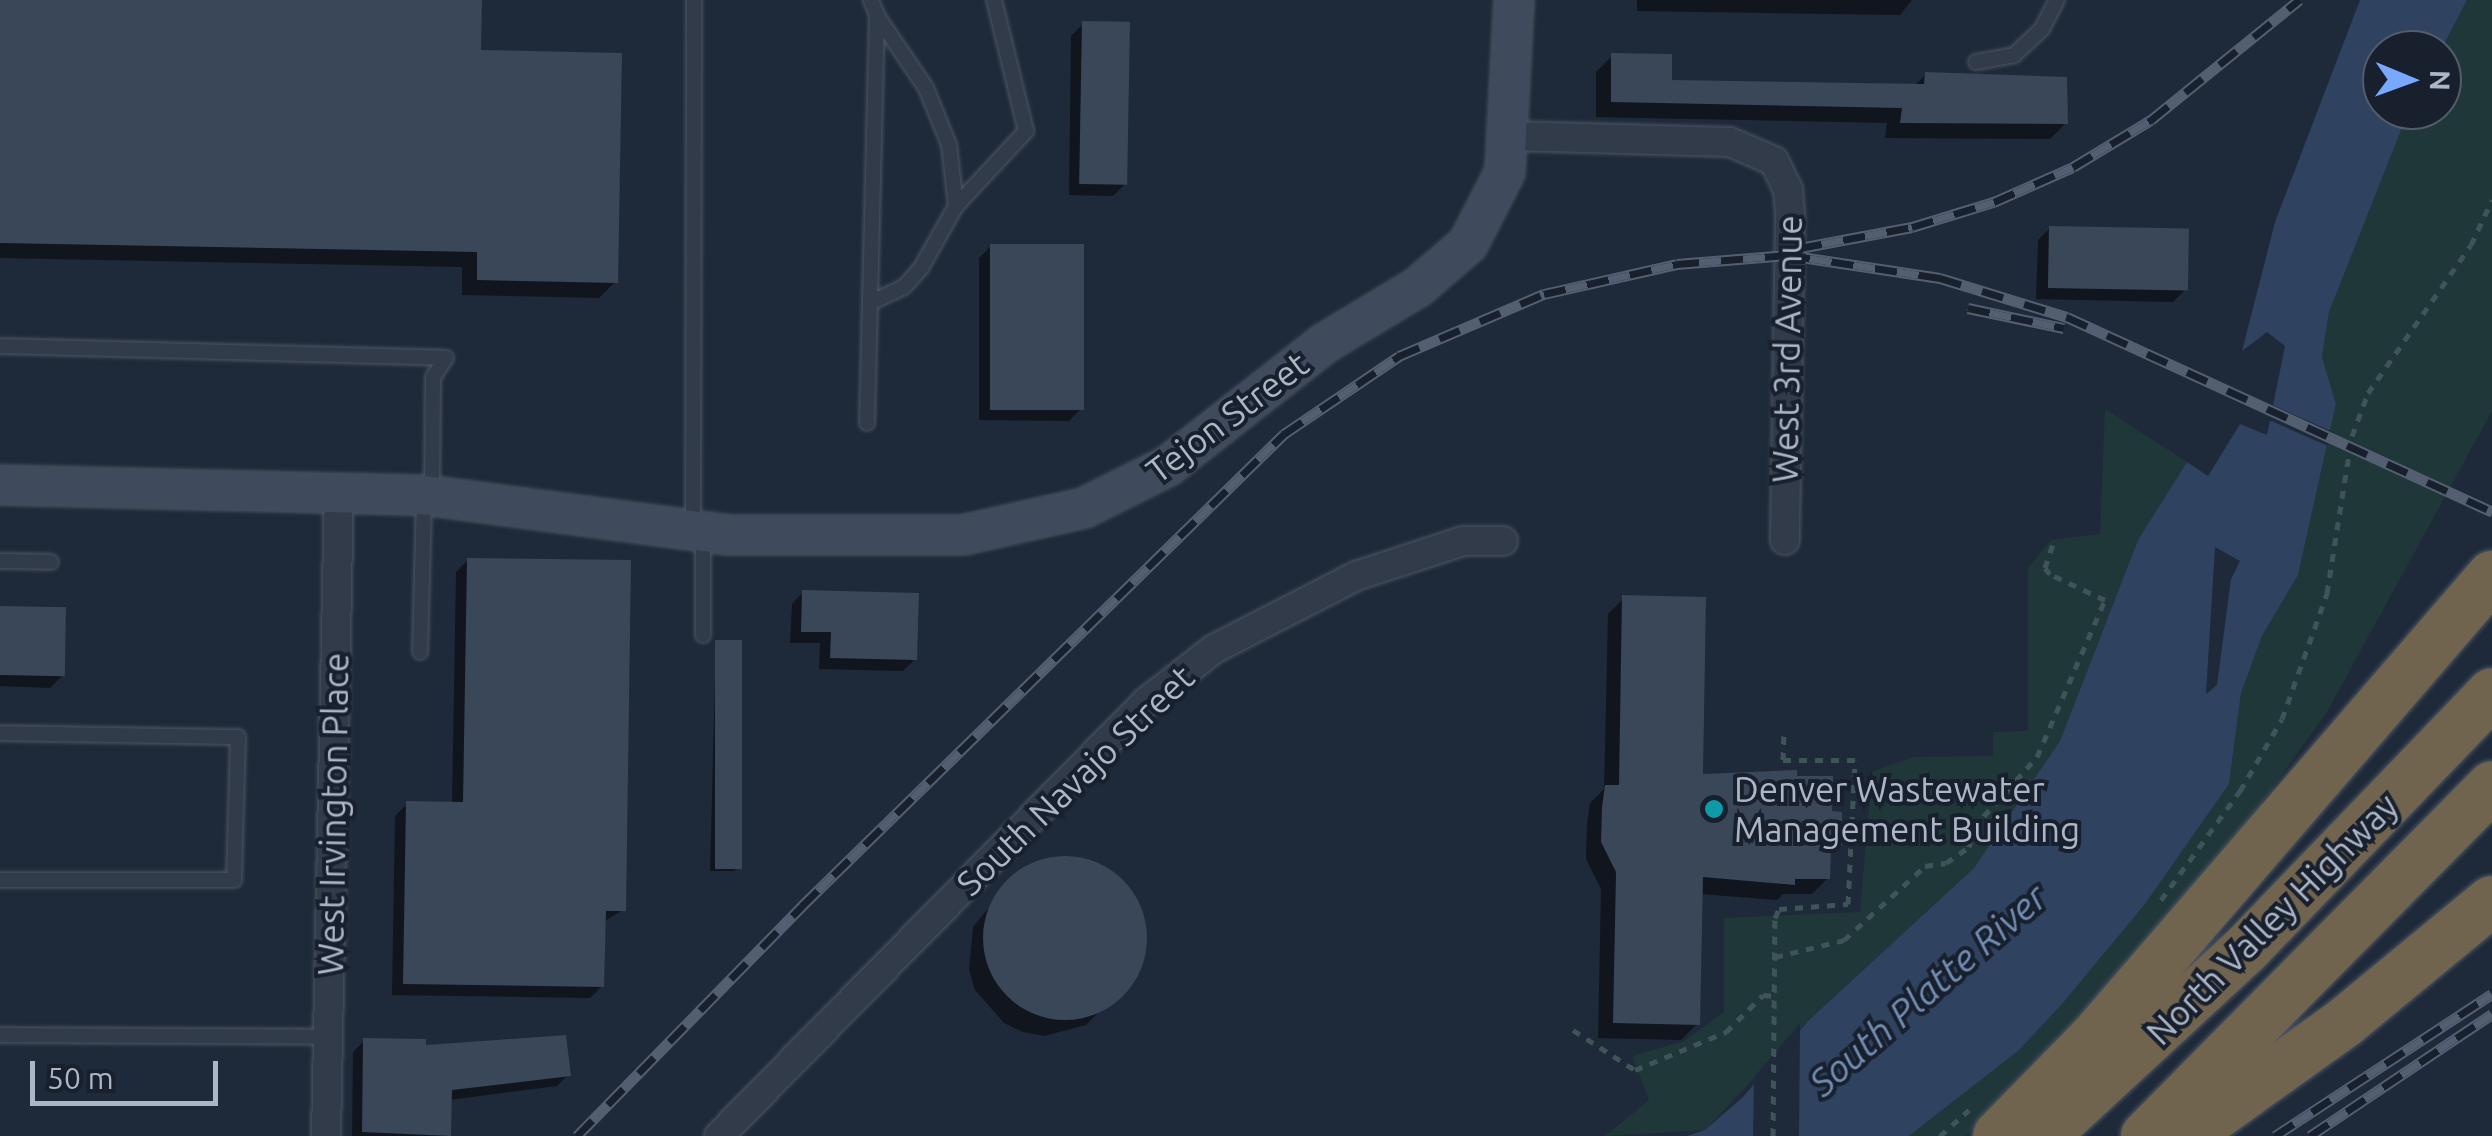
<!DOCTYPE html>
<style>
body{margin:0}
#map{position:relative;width:2492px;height:1136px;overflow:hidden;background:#1e2939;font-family:Ubuntu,sans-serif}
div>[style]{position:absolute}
.green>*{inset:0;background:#20373a}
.water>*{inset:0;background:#2f4260}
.pier>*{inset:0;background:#1e2939;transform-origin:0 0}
.shadow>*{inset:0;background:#0007}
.building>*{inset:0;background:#3a4759;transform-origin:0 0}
.round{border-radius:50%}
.path>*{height:5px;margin-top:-2.5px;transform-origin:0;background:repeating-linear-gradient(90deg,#3e5458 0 8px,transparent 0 16px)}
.roads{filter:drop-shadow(0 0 2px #4d5664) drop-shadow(0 0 2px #4d5664)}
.lane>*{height:14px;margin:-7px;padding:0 7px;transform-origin:7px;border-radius:7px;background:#323b4a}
.street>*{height:28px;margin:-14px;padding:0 14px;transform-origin:14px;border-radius:14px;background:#323b4a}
.secondary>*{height:38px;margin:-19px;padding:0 19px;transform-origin:19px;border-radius:19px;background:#404a5d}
.highway>*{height:50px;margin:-25px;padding:0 25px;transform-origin:25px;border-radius:25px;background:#70644e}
.rail>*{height:11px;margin-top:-5.5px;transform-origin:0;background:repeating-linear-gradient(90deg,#18202e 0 22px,#535f71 0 44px);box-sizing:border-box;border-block:2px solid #535f71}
.dots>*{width:28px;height:28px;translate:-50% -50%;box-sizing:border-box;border:5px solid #18202e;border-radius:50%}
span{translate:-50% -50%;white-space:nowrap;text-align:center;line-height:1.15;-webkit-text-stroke:8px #18202e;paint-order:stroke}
.street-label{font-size:35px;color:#acb6c6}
.poi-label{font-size:35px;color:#acb6c6}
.left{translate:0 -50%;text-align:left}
.water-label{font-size:38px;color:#728bb2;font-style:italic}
.north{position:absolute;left:2362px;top:30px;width:100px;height:100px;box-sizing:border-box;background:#18202e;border:2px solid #535c6b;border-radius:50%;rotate:91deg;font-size:28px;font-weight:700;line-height:40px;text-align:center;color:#acb6c6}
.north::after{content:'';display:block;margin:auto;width:35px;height:45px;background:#79a9ff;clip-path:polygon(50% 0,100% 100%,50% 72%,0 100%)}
.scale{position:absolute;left:30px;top:1061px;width:188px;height:45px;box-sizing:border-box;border:5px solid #acb6c6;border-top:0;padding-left:12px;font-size:30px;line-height:35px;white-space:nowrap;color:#acb6c6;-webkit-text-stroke:8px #18202e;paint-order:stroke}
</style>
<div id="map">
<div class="green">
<i style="clip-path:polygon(2467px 0,2492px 0,2492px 411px,2327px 712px,2195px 896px,1966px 1136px,1909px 1136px,2019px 1050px,2063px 1003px,2145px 904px,2229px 784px,2241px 693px,2262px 636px,2298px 575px,2336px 404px,2322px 357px,2329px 312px,2409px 110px,2442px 110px,2441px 50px)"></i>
<i style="clip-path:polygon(2105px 409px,2187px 462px,2138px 540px,2060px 741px,2012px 819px,1974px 868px,1808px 1021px,1705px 1130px,1605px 1136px,1649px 1100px,1632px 1056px,1684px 1041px,1724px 1012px,1724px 918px,1860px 912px,1872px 772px,1912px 757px,1993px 756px,1993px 732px,2028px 731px,2028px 568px,2051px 540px,2100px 534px)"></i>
</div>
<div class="water">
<i style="clip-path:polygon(evenodd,2360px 0,2467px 0,2441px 50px,2382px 50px,2382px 110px,2409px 110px,2329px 312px,2322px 357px,2336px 404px,2298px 575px,2262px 636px,2241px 693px,2229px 784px,2145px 904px,2063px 1003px,2019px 1050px,1909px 1136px,1687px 1136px,1705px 1130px,1743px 1097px,1808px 1021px,1974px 868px,2060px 741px,2138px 540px,2187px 462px,2208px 476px,2240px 424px,2267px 435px,2285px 346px,2267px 332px,2242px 351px,2275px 222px,2360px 0,2215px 547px,2240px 561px,2231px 579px,2217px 685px,2206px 694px,2215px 547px)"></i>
</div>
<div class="pier">
<i style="left:2268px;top:403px;width:72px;height:15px;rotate:24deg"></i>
<i style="clip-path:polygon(1800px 1023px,1799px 1136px,1753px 1136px,1754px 1077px)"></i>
</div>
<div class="shadow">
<i style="clip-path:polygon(0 0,479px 0,478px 53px,615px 282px,599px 298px,462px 295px,462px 267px,0 258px)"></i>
<i style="clip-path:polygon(1637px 0,1912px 0,1900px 15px,1637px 11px)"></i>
<i style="clip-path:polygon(1083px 24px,1125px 184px,1113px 196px,1069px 195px,1071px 36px)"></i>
<i style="clip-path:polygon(1612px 56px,1669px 82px,1913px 87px,1926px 74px,2066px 123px,2050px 139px,1885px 138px,1887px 123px,1596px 117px,1596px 72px)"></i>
<i style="clip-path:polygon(2050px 228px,2185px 290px,2173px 302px,2036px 299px,2038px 240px)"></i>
<i style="clip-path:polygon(991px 246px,1081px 409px,1069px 421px,979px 420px,979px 258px)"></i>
<i style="clip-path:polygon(468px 560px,623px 910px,603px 922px,602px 986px,590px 998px,392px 995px,395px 816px,407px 804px,452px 805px,456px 572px)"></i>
<i style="clip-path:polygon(803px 592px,915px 659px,903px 671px,819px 669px,820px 643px,790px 643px,792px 604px)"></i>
<i style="clip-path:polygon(1624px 598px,1700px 776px,1794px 778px,1830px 814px,1839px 845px,1828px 856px,1828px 878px,1812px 894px,1783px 894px,1777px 900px,1700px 894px,1697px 1024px,1681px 1040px,1598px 1038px,1601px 889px,1586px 859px,1587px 825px,1590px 803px,1604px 789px,1608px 614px)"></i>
<i style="clip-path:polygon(0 608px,62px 676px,50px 688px,0 686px)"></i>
<i style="clip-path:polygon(716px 642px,737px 868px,734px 871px,710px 871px)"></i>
<i style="clip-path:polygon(1078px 859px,1117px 878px,1131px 894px,1144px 935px,1142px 957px,1134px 977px,1086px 1025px,1044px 1036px,1023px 1032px,1004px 1023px,975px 990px,969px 970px,973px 927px,1016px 875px,1035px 864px)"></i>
<i style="clip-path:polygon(364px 1041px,424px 1048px,568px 1075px,557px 1086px,449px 1100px,449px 1136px,352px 1136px,353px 1052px)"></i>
</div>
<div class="building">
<i style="clip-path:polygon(0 0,482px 0,481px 50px,622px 53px,618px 283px,477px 280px,477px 252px,0 243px)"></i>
<i style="left:1082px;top:21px;width:48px;height:163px;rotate:1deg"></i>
<i style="clip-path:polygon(1611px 53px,1672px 54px,1672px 80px,1924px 84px,1925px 72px,2067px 77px,2068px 124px,1900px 123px,1902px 108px,1611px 102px)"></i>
<i style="left:2049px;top:226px;width:140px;height:62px;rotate:1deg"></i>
<i style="left:990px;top:244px;width:94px;height:166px"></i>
<i style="clip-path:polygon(467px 558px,631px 560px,626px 911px,606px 911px,604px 987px,403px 984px,406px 801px,463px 802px)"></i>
<i style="clip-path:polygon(802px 590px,919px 593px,917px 660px,830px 658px,831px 632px,801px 632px)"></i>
<i style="clip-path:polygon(1622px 595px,1706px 597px,1703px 774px,1797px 770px,1797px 776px,1833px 776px,1832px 811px,1842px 812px,1842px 846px,1831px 845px,1830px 879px,1795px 879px,1795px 885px,1703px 877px,1700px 1025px,1613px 1023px,1616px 872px,1601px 842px,1602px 807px,1605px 785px,1619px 785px)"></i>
<i style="left:0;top:606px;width:66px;height:69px;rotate:1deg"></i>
<i style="left:715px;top:640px;width:27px;height:229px"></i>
<i class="round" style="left:983px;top:856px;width:164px;height:164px"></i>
<i style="clip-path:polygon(566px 1035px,571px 1076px,452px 1090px,451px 1136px,362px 1132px,363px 1038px,426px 1039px,426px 1045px)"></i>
</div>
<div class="path">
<i style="left:2161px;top:900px;width:135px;rotate:-54.1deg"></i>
<i style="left:2240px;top:791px;width:83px;rotate:-59.7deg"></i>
<i style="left:2282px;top:719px;width:134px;rotate:-70.3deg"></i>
<i style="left:2327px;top:593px;width:159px;rotate:-81deg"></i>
<i style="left:2352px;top:436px;width:46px;rotate:-69.6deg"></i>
<i style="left:2368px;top:393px;width:180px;rotate:-55.2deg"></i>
<i style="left:2471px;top:245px;width:50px;rotate:-65deg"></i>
<i style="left:1775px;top:957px;width:71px;rotate:-13.8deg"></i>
<i style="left:1844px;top:940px;width:110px;rotate:-42.4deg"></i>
<i style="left:1925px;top:866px;width:21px;rotate:-8deg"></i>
<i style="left:1946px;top:863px;width:28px;rotate:-35deg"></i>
<i style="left:1969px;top:847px;width:19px;rotate:-78deg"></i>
<i style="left:1973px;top:828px;width:96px;rotate:-48deg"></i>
<i style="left:2037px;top:757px;width:171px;rotate:-66.6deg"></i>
<i style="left:2105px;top:600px;width:61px;rotate:-154.7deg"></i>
<i style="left:2050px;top:574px;width:8px;rotate:-130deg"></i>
<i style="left:2045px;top:568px;width:25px;rotate:-72deg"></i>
<i style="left:1573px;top:1030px;width:74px;rotate:32.8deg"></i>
<i style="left:1635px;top:1070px;width:99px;rotate:-22.7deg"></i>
<i style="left:1726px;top:1032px;width:52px;rotate:-45deg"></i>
<i style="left:1763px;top:995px;width:12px;rotate:5deg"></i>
<i style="left:1773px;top:1136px;width:218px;rotate:-89.5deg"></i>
<i style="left:1775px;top:918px;width:10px;rotate:-66deg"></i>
<i style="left:1779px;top:909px;width:69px;rotate:-4.1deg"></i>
<i style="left:1848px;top:904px;width:144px;rotate:-87.2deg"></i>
<i style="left:1855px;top:760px;width:72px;rotate:180deg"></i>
<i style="left:1783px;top:760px;width:30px;rotate:-88deg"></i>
<i style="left:1940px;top:1136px;width:39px;rotate:-42deg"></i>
</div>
<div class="roads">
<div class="lane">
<i style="left:1976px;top:62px;width:39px;rotate:-10deg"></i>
<i style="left:2014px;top:55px;width:38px;rotate:-43deg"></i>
<i style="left:2042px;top:29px;width:33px;rotate:-63deg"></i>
<i style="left:956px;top:206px;width:103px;rotate:-47deg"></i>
<i style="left:1026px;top:131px;width:135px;rotate:-103.7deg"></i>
<i style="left:872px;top:302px;width:35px;rotate:-25deg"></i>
<i style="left:904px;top:287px;width:25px;rotate:-48deg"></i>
<i style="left:921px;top:268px;width:71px;rotate:-60.6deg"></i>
<i style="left:956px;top:206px;width:61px;rotate:-96.5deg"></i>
<i style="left:949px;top:145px;width:61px;rotate:-112deg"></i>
<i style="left:926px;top:88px;width:87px;rotate:-124.2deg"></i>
<i style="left:0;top:346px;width:446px;rotate:1.5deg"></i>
<i style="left:446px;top:358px;width:23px;rotate:124deg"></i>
<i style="left:433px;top:377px;width:118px;rotate:90.5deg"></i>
<i style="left:867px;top:423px;width:408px;rotate:-88.6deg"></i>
<i style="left:877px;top:15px;width:16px;rotate:-112deg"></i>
<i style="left:693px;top:529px;width:529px;rotate:-89.89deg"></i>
<i style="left:0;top:561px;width:51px;rotate:1.1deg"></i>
<i style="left:703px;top:635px;width:99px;rotate:-90deg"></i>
<i style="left:420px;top:652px;width:154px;rotate:-88.5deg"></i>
<i style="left:0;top:733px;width:238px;rotate:1deg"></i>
<i style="left:238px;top:737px;width:143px;rotate:91.6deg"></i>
<i style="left:234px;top:880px;width:234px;rotate:180deg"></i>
<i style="left:0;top:1035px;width:328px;rotate:0.3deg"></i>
</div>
<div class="street">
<i style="left:1511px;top:136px;width:219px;rotate:1.6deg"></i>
<i style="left:1730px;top:142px;width:48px;rotate:23.4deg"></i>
<i style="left:1774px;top:161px;width:32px;rotate:64deg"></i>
<i style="left:1788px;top:190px;width:24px;rotate:85deg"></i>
<i style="left:1790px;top:214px;width:326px;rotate:90.9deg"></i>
<i style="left:326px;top:1136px;width:645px;rotate:-88.85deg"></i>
<i style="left:719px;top:1136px;width:609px;rotate:-45.47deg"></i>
<i style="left:1146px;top:702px;width:86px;rotate:-37.9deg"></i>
<i style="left:1214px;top:649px;width:160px;rotate:-27.2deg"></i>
<i style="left:1356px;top:576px;width:113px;rotate:-18.1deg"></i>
<i style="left:1463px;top:541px;width:40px"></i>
</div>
<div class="secondary">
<i style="left:0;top:485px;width:424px;rotate:1.4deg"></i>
<i style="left:424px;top:495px;width:306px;rotate:7.5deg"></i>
<i style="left:727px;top:535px;width:236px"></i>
<i style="left:963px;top:535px;width:124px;rotate:-12.6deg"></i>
<i style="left:1084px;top:508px;width:94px;rotate:-26.6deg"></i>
<i style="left:1168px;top:466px;width:199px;rotate:-38.1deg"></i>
<i style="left:1325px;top:343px;width:109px;rotate:-31.1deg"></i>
<i style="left:1418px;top:287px;width:66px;rotate:-40.7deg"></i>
<i style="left:1468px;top:244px;width:81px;rotate:-62.8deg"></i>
<i style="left:1505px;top:172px;width:172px;rotate:-87deg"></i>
</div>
<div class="highway">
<i style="left:1998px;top:1136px;width:137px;rotate:-45.6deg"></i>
<i style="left:2094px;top:1038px;width:610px;rotate:-49.26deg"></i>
<i style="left:2044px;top:1136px;width:275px;rotate:-42.8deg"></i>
<i style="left:2246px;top:949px;width:355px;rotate:-46.1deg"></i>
<i style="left:2146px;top:1136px;width:492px;rotate:-45.3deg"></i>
<i style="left:2186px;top:1136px;width:196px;rotate:-35.6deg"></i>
<i style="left:2345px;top:1022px;width:190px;rotate:-39.5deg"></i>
</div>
</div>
<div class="rail">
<i style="left:1800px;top:248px;width:114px;rotate:-10.6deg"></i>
<i style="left:1912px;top:227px;width:86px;rotate:-17deg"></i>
<i style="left:1994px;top:202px;width:86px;rotate:-23.9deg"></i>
<i style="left:2073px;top:167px;width:91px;rotate:-31.1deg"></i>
<i style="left:2151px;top:120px;width:191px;rotate:-39deg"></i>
<i style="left:1968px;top:308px;width:98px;rotate:11.8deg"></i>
<i style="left:577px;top:1136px;width:322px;rotate:-45.6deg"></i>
<i style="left:802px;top:906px;width:675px;rotate:-44.4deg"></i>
<i style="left:1284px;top:434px;width:139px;rotate:-34.1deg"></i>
<i style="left:1399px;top:356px;width:158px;rotate:-23.2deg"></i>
<i style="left:1544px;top:294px;width:136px;rotate:-12.7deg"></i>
<i style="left:1677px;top:264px;width:111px;rotate:-4.6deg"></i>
<i style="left:1788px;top:255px;width:154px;rotate:8.6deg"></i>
<i style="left:1940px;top:278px;width:133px;rotate:17.1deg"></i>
<i style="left:2067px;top:317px;width:468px;rotate:24.6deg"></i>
<i style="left:2275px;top:1136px;width:259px;rotate:-33.2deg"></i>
<i style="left:2310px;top:1136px;width:219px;rotate:-33.8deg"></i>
</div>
<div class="dots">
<i style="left:1714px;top:809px;background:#0f9aa8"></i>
</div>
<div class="street-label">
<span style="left:1787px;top:349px;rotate:-89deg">West 3rd Avenue</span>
<span style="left:1227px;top:417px;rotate:-37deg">Tejon Street</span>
<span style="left:1075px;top:780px;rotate:-44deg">South Navajo Street</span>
<span style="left:333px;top:814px;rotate:-89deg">West Irvington Place</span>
<span style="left:2272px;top:919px;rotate:-45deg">North Valley Highway</span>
</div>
<div class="poi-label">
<span class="left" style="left:1734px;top:809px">Denver Wastewater<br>Management Building</span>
</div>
<div class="water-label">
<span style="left:1928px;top:990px;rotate:-41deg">South Platte River</span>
</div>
<div class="north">N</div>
<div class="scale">50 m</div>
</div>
